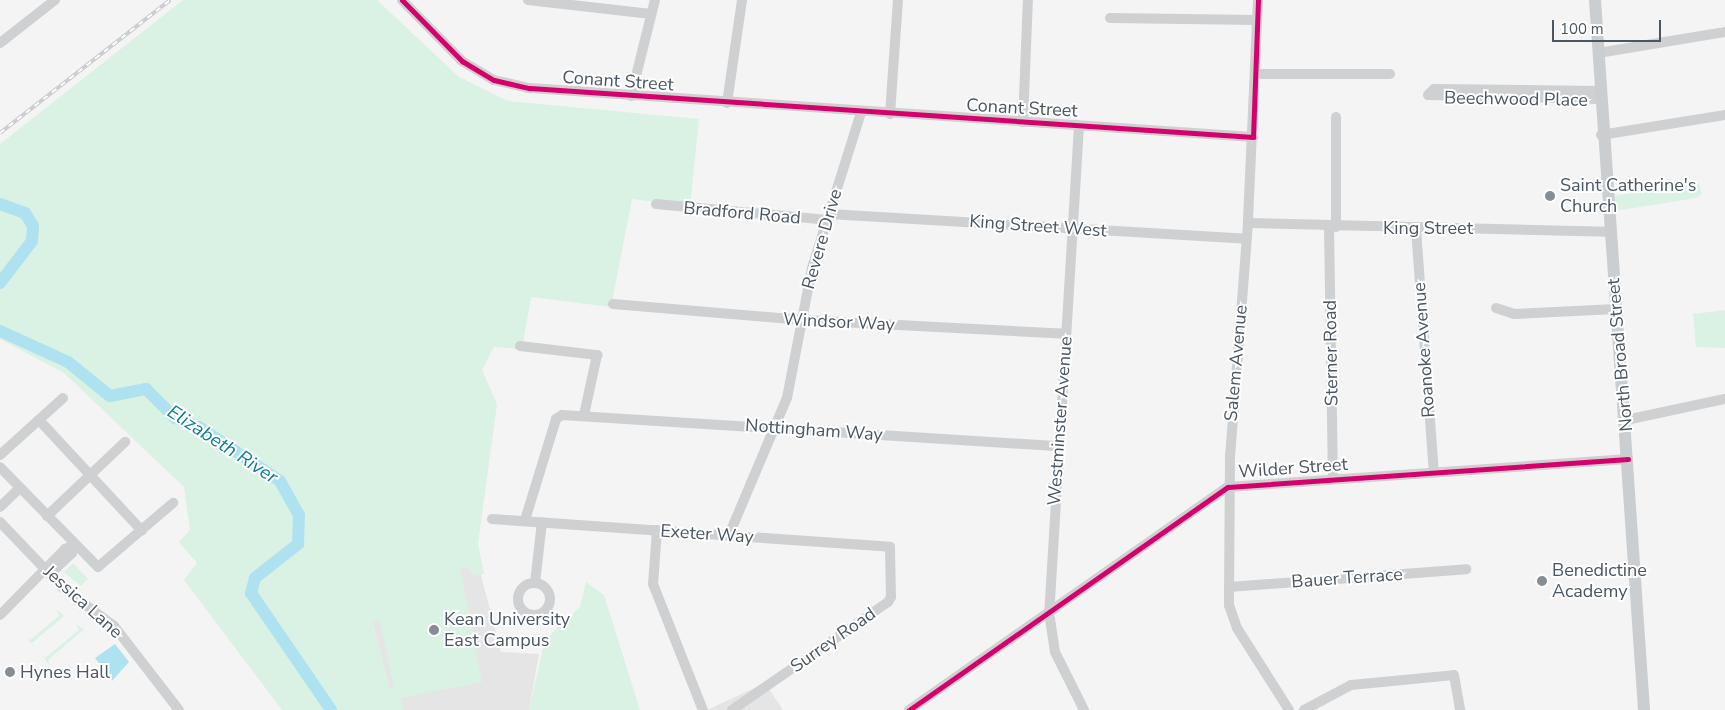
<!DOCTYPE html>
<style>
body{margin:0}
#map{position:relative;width:1725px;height:710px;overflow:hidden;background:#f4f4f4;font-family:"Nunito Sans",sans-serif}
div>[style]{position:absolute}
.education>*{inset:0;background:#e6e5e6}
.green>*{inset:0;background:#d9f2e3}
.water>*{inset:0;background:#aee2f0}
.river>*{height:12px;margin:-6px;padding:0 6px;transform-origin:6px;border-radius:6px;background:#aee2f0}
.minor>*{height:10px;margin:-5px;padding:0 5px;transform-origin:5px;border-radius:5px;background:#ced0d2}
.minor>.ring{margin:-5px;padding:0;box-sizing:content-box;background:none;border:10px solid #ced0d2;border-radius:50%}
.major>*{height:12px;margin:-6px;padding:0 6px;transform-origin:6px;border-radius:6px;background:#caced1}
.rail>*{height:4px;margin-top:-2px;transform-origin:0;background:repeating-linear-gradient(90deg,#fff 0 5.5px,#c9cacc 0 11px);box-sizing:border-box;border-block:1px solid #c9cacc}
.cycleway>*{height:5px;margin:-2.5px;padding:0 2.5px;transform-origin:2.5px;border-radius:2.5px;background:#d6006c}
.dots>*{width:14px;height:14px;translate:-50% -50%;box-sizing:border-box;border:2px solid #fff;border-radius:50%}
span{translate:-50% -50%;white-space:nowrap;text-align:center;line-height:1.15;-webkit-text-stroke:4px #fff;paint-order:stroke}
.street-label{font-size:18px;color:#4a5661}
.poi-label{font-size:18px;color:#4a5661}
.left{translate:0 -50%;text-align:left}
.water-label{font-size:19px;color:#0c7c9b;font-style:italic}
.scale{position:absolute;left:1552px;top:20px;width:109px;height:22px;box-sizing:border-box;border:2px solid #4a5661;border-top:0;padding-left:6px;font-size:15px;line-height:18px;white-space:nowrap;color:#4a5661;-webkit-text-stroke:4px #fff;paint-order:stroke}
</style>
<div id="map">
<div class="education">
<i style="clip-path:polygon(457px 549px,484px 573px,481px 575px,501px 652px,539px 654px,529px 710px,395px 710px,372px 621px,380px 620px)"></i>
<i style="clip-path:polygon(765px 683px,783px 710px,707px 710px)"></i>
</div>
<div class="green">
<i style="clip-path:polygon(evenodd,183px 0,377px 0,459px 77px,508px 101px,699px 119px,690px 206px,632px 199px,611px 307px,531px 297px,522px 349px,494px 347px,482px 370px,497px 404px,478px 544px,484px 573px,472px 576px,470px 569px,460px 567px,482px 682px,400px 698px,403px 710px,282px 710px,184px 580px,197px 563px,179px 542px,190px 530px,184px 487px,64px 373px,0 339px,0 144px,183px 0,380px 620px,394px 688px,390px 689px,372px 622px,380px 620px)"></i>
<i style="clip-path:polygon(1699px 183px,1702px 194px,1696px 198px,1615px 211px,1613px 196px)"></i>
<i style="clip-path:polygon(1725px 310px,1725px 348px,1696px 347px,1693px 314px)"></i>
<i style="clip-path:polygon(73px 563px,88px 579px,81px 586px,64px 572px)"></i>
<i style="clip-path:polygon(586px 582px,604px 595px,640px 710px,529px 710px,545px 640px,580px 607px)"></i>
<i style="clip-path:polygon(57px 610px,69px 620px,64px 616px,32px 643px,35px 648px,26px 637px,30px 640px,59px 616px)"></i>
<i style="clip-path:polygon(76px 624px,88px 633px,83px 630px,48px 660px,50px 666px,41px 654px,45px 658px,79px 630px)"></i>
</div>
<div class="water">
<i style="clip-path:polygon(115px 644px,129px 662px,112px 681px,95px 658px)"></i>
</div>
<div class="river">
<i style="left:0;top:204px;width:27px;rotate:20deg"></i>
<i style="left:25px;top:213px;width:15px;rotate:58deg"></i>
<i style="left:33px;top:226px;width:15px;rotate:94deg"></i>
<i style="left:32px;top:241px;width:53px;rotate:127.3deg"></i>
<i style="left:0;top:331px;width:75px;rotate:24.5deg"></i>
<i style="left:68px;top:362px;width:54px;rotate:39deg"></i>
<i style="left:110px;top:396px;width:37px;rotate:-11deg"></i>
<i style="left:146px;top:389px;width:41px;rotate:45deg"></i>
<i style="left:175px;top:418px;width:26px;rotate:21deg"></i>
<i style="left:199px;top:427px;width:97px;rotate:33.7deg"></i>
<i style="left:280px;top:481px;width:39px;rotate:61deg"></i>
<i style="left:299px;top:515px;width:29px;rotate:92deg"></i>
<i style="left:298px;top:544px;width:55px;rotate:141.7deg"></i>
<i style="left:255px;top:578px;width:16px;rotate:105deg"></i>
<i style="left:251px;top:593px;width:142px;rotate:55.6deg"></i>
</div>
<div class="minor">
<i style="left:402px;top:0;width:86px;rotate:45.5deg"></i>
<i style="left:462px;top:61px;width:37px;rotate:31deg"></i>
<i style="left:494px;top:80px;width:37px;rotate:13deg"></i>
<i style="left:530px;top:88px;width:725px;rotate:3.88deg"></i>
<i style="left:528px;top:0;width:124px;rotate:6.5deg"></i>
<i style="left:1258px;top:0;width:223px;rotate:92.6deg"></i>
<i style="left:1248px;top:223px;width:233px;rotate:94.4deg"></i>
<i style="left:1230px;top:455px;width:150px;rotate:90.4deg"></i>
<i style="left:1229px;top:605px;width:24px;rotate:71deg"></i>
<i style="left:1237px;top:628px;width:97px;rotate:57.6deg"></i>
<i style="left:1110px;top:18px;width:147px;rotate:0.8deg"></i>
<i style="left:0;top:43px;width:70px;rotate:-38deg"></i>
<i style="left:1598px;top:53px;width:129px;rotate:-9.4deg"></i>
<i style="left:1256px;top:74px;width:134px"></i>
<i style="left:1599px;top:91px;width:165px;rotate:-179.3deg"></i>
<i style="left:1434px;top:89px;width:8px;rotate:135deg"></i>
<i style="left:1428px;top:95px;width:171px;rotate:1.3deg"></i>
<i style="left:631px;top:96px;width:99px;rotate:-76deg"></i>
<i style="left:727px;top:103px;width:104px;rotate:-81.7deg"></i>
<i style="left:890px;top:114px;width:114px;rotate:-86deg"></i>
<i style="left:1336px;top:117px;width:110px;rotate:90deg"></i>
<i style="left:1023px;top:122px;width:122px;rotate:-87.7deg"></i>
<i style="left:1079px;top:126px;width:487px;rotate:93.5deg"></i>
<i style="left:1049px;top:612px;width:40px;rotate:81.5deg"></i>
<i style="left:1055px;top:652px;width:65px;rotate:63.4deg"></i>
<i style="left:1601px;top:135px;width:126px;rotate:-9.2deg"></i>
<i style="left:656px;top:204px;width:172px;rotate:5.3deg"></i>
<i style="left:829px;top:214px;width:418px;rotate:3.4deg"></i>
<i style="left:1248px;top:223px;width:360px;rotate:1.4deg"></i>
<i style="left:1329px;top:227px;width:252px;rotate:89.1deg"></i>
<i style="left:1416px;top:229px;width:244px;rotate:85.8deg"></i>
<i style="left:613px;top:304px;width:190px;rotate:4.8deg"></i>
<i style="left:802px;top:320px;width:264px;rotate:3deg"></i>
<i style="left:1496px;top:308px;width:19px;rotate:18deg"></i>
<i style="left:1514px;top:314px;width:102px;rotate:-2.8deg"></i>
<i style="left:520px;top:346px;width:78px;rotate:6.7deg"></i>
<i style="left:597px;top:355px;width:61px;rotate:102.2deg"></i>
<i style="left:39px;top:420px;width:151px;rotate:47.1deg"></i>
<i style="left:1626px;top:420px;width:101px;rotate:-12deg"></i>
<i style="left:0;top:455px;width:85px;rotate:-42.1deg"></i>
<i style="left:0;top:467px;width:140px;rotate:45.6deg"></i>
<i style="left:98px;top:567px;width:99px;rotate:-40.5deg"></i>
<i style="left:0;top:507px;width:28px;rotate:-44deg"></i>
<i style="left:47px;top:516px;width:108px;rotate:-43.5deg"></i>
<i style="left:492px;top:519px;width:399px;rotate:4deg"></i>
<i style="left:890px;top:547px;width:50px;rotate:88.9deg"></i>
<i style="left:891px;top:597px;width:6px;rotate:121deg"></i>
<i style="left:888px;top:602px;width:190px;rotate:145.3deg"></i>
<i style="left:525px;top:520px;width:106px;rotate:-72.9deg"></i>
<i style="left:556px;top:419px;width:7px;rotate:-34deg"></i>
<i style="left:562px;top:415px;width:498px;rotate:3.6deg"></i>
<i style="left:0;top:522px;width:91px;rotate:46.3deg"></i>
<i style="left:63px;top:588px;width:64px;rotate:36.7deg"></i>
<i style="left:114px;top:626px;width:106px;rotate:52.3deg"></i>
<i style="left:657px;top:530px;width:54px;rotate:94.2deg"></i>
<i style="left:653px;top:584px;width:136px;rotate:68.4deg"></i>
<i style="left:729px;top:535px;width:149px;rotate:-67.1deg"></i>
<i style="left:787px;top:398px;width:132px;rotate:-79.1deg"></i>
<i style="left:812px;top:268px;width:163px;rotate:-72.5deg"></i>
<i style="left:49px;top:568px;width:7px"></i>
<i style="left:56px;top:568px;width:22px;rotate:-43deg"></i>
<i style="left:72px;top:553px;width:5px;rotate:-101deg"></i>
<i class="ring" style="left:518px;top:583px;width:22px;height:22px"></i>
<i style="left:535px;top:583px;width:61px;rotate:-83.5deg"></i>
<i style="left:1229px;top:587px;width:238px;rotate:-4.3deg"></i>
<i style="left:0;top:615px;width:93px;rotate:-45.4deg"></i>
<i style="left:65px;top:549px;width:11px;rotate:-22deg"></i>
<i style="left:909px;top:710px;width:389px;rotate:-35deg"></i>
<i style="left:1228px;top:487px;width:401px;rotate:-4deg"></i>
<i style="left:1304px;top:710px;width:53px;rotate:-28deg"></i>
<i style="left:1351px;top:685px;width:103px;rotate:-5.5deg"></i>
<i style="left:1454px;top:675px;width:36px;rotate:80deg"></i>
</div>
<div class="major">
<i style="left:1595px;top:0;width:712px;rotate:86.05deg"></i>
</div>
<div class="rail">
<i style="left:0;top:133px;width:216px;rotate:-38deg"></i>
</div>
<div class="cycleway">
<i style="left:402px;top:0;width:86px;rotate:45.5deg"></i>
<i style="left:462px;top:61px;width:37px;rotate:31deg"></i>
<i style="left:494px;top:80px;width:37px;rotate:13deg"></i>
<i style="left:530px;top:88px;width:725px;rotate:3.88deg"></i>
<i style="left:1253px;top:137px;width:137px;rotate:-87.9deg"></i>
<i style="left:909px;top:710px;width:389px;rotate:-35deg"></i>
<i style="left:1228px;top:487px;width:401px;rotate:-4deg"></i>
</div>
<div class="dots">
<i style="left:1550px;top:196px;background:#868d94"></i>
<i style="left:1542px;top:581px;background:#868d94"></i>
<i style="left:434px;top:630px;background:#868d94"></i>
<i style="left:10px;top:672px;background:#868d94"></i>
</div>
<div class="street-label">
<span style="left:618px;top:81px;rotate:4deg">Conant Street</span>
<span style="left:1516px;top:99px;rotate:1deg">Beechwood Place</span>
<span style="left:1022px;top:108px;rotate:3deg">Conant Street</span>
<span style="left:742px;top:213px;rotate:5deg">Bradford Road</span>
<span style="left:1038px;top:226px;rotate:4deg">King Street West</span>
<span style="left:1428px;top:228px">King Street</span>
<span style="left:822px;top:239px;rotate:-74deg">Revere Drive</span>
<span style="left:839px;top:322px;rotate:3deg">Windsor Way</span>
<span style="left:1424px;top:350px;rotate:-94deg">Roanoke Avenue</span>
<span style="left:1331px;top:353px;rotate:-91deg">Sterner Road</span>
<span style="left:1620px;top:355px;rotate:-95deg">North Broad Street</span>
<span style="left:1236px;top:363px;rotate:-85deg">Salem Avenue</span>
<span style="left:1060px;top:421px;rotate:-86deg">Westminster Avenue</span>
<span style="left:814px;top:430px;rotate:4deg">Nottingham Way</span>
<span style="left:1293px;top:468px;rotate:-4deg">Wilder Street</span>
<span style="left:707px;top:534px;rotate:4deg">Exeter Way</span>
<span style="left:1347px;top:578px;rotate:-4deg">Bauer Terrace</span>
<span style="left:83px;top:602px;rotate:42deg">Jessica Lane</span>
<span style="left:833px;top:640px;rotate:-35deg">Surrey Road</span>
</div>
<div class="poi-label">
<span class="left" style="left:1560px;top:196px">Saint Catherine's<br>Church</span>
<span class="left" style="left:1552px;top:581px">Benedictine<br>Academy</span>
<span class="left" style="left:444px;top:630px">Kean University<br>East Campus</span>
<span class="left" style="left:20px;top:672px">Hynes Hall</span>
</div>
<div class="water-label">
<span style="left:222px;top:445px;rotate:33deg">Elizabeth River</span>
</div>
<div class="scale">100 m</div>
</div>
